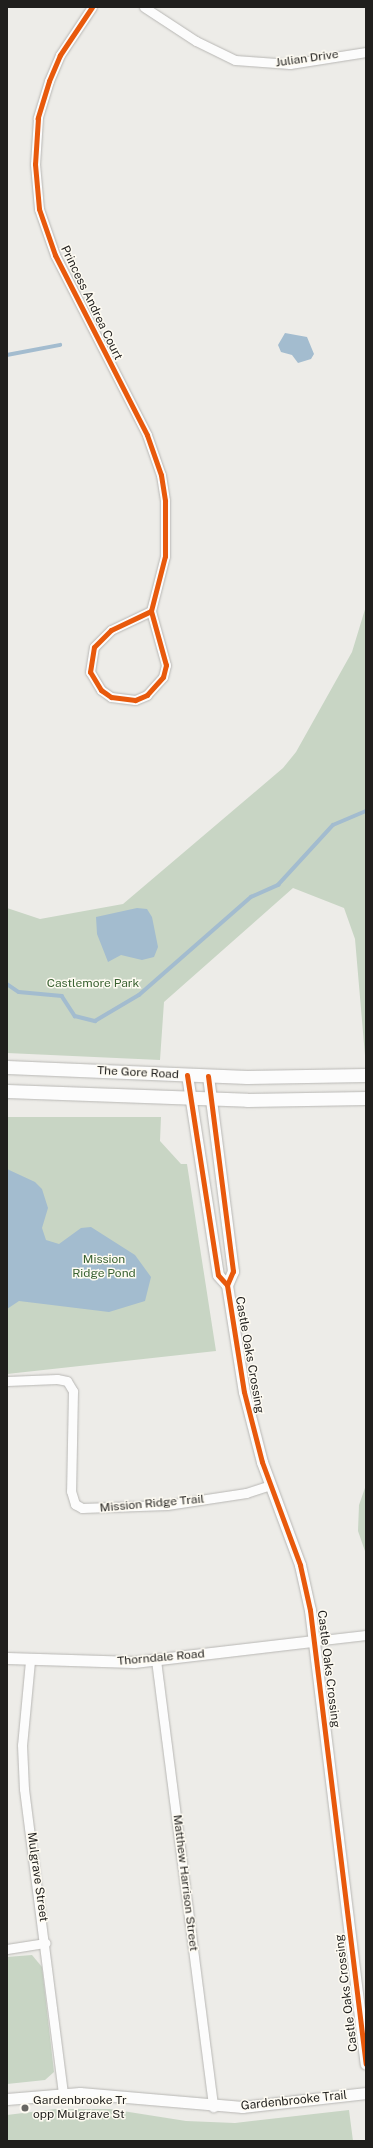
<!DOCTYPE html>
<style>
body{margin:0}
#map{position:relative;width:373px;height:2148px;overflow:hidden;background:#edece8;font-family:"Public Sans",sans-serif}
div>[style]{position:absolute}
.green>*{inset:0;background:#c8d5c4}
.water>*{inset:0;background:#a3bccf}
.stream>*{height:3.5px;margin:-1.75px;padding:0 1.75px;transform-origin:1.75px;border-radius:1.75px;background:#a3bccf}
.roads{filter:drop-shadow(0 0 1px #b8b7b4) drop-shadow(0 0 1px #b8b7b4)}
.minor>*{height:9px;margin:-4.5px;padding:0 4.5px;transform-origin:4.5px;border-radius:4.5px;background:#fcfcfc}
.tertiary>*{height:11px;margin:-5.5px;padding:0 5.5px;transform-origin:5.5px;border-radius:5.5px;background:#fcfcfc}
.secondary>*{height:13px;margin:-6.5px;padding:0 6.5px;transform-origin:6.5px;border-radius:6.5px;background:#fcfcfc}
.cycleway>*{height:5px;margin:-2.5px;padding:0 2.5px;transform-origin:2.5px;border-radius:2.5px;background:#e8590c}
.dots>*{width:11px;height:11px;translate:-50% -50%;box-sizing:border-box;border:2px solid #fefbf2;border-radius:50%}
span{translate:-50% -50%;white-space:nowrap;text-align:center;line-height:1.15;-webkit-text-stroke:3px #fefbf2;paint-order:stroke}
.street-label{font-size:12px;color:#201f1d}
.park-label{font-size:12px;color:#3b6333}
.poi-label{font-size:12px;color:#201f1d}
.left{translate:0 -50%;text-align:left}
.frame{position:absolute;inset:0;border:8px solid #201f1d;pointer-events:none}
</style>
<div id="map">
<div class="green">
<i style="clip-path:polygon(366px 606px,366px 1067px,355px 939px,344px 908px,293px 888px,164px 1002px,160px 1060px,7px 1053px,7px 908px,40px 919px,123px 904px,283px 768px,296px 752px,352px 652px)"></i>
<i style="clip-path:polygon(7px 1117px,161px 1117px,160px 1141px,181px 1164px,187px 1164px,216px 1351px,7px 1374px)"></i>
<i style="clip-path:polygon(366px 1485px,366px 1554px,358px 1531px,359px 1505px)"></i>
<i style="clip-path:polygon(32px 1955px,42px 1967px,54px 2072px,45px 2080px,7px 2084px,7px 1957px)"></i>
<i style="clip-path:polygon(55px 2109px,110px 2109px,186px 2121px,235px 2123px,349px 2110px,353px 2141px,7px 2141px,7px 2115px)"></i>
</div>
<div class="water">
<i style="clip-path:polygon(285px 333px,307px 337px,314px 354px,311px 359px,298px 363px,292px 355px,281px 352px,278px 345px)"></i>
<i style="clip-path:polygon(137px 908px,147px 909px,152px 917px,158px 947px,154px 957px,142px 960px,121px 955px,108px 962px,97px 934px,96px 917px)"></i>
<i style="clip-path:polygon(7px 1169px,35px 1182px,42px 1189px,48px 1208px,42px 1228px,46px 1240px,59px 1244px,81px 1228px,91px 1227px,135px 1255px,151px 1277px,145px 1301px,109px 1312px,19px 1301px,7px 1309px)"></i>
</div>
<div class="stream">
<i style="left:7px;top:355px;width:54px;rotate:-10.7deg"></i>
<i style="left:7px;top:984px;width:14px;rotate:34deg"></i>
<i style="left:19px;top:992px;width:43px;rotate:5.3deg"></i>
<i style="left:62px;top:996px;width:24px;rotate:57deg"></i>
<i style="left:75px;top:1016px;width:21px;rotate:14deg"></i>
<i style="left:95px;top:1021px;width:51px;rotate:-30.6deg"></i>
<i style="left:139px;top:995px;width:149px;rotate:-41.2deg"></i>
<i style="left:251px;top:897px;width:30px;rotate:-24deg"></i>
<i style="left:278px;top:885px;width:81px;rotate:-47.5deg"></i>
<i style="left:333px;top:825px;width:36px;rotate:-23deg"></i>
</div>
<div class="roads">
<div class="minor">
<i style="left:92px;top:7px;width:58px;rotate:123.7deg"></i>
<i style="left:60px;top:55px;width:28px;rotate:113deg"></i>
<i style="left:49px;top:81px;width:39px;rotate:107deg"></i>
<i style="left:38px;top:118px;width:46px;rotate:93.7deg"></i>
<i style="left:35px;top:164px;width:45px;rotate:84.9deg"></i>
<i style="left:39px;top:209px;width:49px;rotate:70.8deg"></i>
<i style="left:55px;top:255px;width:202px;rotate:62.9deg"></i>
<i style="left:147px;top:435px;width:42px;rotate:70.7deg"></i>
<i style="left:161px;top:475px;width:26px;rotate:81deg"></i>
<i style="left:165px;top:501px;width:55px;rotate:90deg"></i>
<i style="left:165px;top:556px;width:57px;rotate:104.3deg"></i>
<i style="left:151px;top:611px;width:56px;rotate:74.5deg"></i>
<i style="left:166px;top:665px;width:12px;rotate:104deg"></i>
<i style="left:163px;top:677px;width:24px;rotate:132deg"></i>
<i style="left:147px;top:695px;width:13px;rotate:157deg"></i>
<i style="left:135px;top:700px;width:24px;rotate:-173deg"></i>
<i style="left:111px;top:697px;width:12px;rotate:-145deg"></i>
<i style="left:101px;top:690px;width:21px;rotate:-121deg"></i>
<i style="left:90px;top:672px;width:25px;rotate:-81deg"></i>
<i style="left:94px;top:647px;width:24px;rotate:-45deg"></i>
<i style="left:111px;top:630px;width:44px;rotate:-25.4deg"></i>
<i style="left:144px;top:7px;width:62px;rotate:33.2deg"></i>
<i style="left:196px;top:41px;width:43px;rotate:26deg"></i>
<i style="left:235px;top:60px;width:55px;rotate:4.2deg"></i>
<i style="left:290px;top:64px;width:77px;rotate:-9deg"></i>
<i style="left:7px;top:1381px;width:50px;rotate:-2.3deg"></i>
<i style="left:57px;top:1379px;width:10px;rotate:11deg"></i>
<i style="left:67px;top:1381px;width:12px;rotate:59deg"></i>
<i style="left:73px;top:1391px;width:100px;rotate:91.1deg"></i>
<i style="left:71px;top:1491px;width:14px;rotate:73deg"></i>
<i style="left:75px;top:1504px;width:8px;rotate:30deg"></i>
<i style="left:82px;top:1508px;width:85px;rotate:-2deg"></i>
<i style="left:167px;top:1505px;width:80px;rotate:-8.6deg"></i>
<i style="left:246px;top:1493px;width:25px;rotate:-18deg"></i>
<i style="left:314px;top:1641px;width:52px;rotate:-6.6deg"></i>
<i style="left:156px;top:1660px;width:451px;rotate:82.7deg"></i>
<i style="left:30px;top:1661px;width:84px;rotate:95.4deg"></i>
<i style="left:22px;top:1745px;width:44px;rotate:87.4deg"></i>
<i style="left:24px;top:1789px;width:307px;rotate:82.7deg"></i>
<i style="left:7px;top:1949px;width:39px;rotate:-9deg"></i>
</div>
<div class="tertiary">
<i style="left:187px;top:1075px;width:202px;rotate:81.2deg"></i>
<i style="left:218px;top:1275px;width:13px;rotate:48deg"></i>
<i style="left:227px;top:1285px;width:108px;rotate:81deg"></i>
<i style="left:244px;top:1392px;width:72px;rotate:75.6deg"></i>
<i style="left:262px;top:1462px;width:110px;rotate:69.7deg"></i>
<i style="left:300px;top:1565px;width:46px;rotate:77.5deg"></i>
<i style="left:310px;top:1610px;width:457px;rotate:83deg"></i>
<i style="left:208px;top:1076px;width:197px;rotate:82.7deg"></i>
<i style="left:233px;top:1271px;width:15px;rotate:113deg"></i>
<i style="left:7px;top:1658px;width:127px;rotate:1.8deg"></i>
<i style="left:134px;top:1662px;width:181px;rotate:-6.7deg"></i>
<i style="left:7px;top:2099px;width:73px;rotate:-4.7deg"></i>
<i style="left:80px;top:2093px;width:163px;rotate:4.9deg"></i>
<i style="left:242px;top:2107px;width:125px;rotate:-6.4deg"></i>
</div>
<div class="secondary">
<i style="left:7px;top:1067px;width:240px;rotate:2.4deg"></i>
<i style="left:247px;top:1077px;width:119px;rotate:-1deg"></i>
<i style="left:7px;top:1091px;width:240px;rotate:2.1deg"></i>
<i style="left:247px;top:1100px;width:119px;rotate:-1deg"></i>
</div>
</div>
<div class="cycleway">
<i style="left:92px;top:7px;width:58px;rotate:123.7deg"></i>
<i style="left:60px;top:55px;width:28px;rotate:113deg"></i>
<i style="left:49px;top:81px;width:39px;rotate:107deg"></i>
<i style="left:38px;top:118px;width:46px;rotate:93.7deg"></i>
<i style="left:35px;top:164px;width:45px;rotate:84.9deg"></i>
<i style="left:39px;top:209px;width:49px;rotate:70.8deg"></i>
<i style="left:55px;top:255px;width:202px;rotate:62.9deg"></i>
<i style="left:147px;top:435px;width:42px;rotate:70.7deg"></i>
<i style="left:161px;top:475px;width:26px;rotate:81deg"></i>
<i style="left:165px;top:501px;width:55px;rotate:90deg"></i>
<i style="left:165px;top:556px;width:57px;rotate:104.3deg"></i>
<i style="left:151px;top:611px;width:56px;rotate:74.5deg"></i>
<i style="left:166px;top:665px;width:12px;rotate:104deg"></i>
<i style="left:163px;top:677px;width:24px;rotate:132deg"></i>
<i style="left:147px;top:695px;width:13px;rotate:157deg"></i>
<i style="left:135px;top:700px;width:24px;rotate:-173deg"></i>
<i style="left:111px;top:697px;width:12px;rotate:-145deg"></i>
<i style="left:101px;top:690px;width:21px;rotate:-121deg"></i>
<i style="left:90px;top:672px;width:25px;rotate:-81deg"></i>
<i style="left:94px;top:647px;width:24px;rotate:-45deg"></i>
<i style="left:111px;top:630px;width:44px;rotate:-25.4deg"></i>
<i style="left:187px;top:1075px;width:202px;rotate:81.2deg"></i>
<i style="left:218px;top:1275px;width:13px;rotate:48deg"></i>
<i style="left:227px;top:1285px;width:108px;rotate:81deg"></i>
<i style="left:244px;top:1392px;width:72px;rotate:75.6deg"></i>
<i style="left:262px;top:1462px;width:110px;rotate:69.7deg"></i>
<i style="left:300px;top:1565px;width:46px;rotate:77.5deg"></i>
<i style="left:310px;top:1610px;width:457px;rotate:83deg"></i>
<i style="left:208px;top:1076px;width:197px;rotate:82.7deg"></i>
<i style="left:233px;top:1271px;width:15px;rotate:113deg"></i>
</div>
<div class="dots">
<i style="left:25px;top:2108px;background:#686764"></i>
</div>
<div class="street-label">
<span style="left:307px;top:59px;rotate:-8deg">Julian Drive</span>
<span style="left:91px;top:303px;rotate:64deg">Princess Andrea Court</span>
<span style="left:138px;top:1073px;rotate:3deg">The Gore Road</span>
<span style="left:249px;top:1355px;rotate:80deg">Castle Oaks Crossing</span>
<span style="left:152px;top:1504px;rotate:-5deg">Mission Ridge Trail</span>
<span style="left:161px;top:1658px;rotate:-5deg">Thorndale Road</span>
<span style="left:328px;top:1669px;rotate:83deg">Castle Oaks Crossing</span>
<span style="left:37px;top:1877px;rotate:82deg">Mulgrave Street</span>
<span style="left:185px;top:1883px;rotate:83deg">Matthew Harrison Street</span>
<span style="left:347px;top:1993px;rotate:-97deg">Castle Oaks Crossing</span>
<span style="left:294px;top:2101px;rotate:-6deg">Gardenbrooke Trail</span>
</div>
<div class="park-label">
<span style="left:93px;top:984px">Castlemore Park</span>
<span style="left:104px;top:1267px">Mission<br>Ridge Pond</span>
</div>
<div class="poi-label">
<span class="left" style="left:33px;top:2108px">Gardenbrooke Tr<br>opp Mulgrave St</span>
</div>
<div class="frame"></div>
</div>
